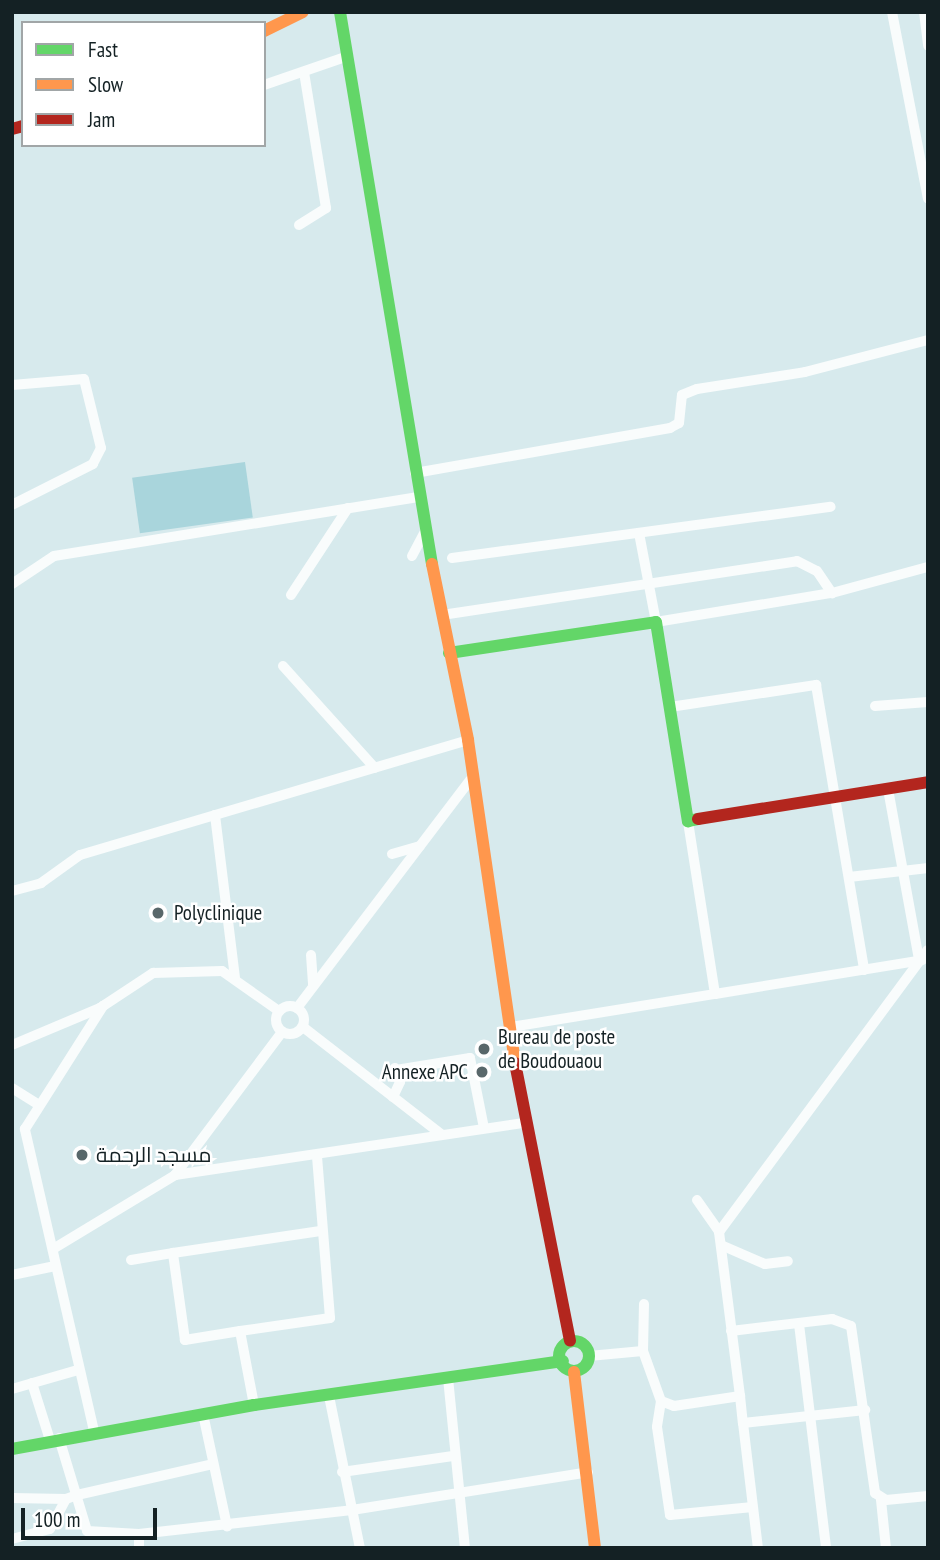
<!DOCTYPE html>
<meta charset="utf-8">
<style>
body{margin:0}
#map{position:relative;width:940px;height:1560px;overflow:hidden;background:#d7eaed;font-family:"PT Sans Narrow",Cairo,sans-serif}
div>[style]{position:absolute}
.green>*{inset:0;background:#a9d5dc;transform-origin:0 0}
.street>*{height:10px;margin:-5px;padding:0 5px;transform-origin:5px;border-radius:5px;background:#f9fcfc}
.street>.ring{margin:-5px;padding:0;box-sizing:content-box;background:none;border:10px solid #f9fcfc;border-radius:50%}
.fast>*{height:12px;margin:-6px;padding:0 6px;transform-origin:6px;border-radius:6px;background:#63d668}
.fast>.ring{margin:-6px;padding:0;box-sizing:content-box;background:none;border:12px solid #63d668;border-radius:50%}
.slow>*{height:12px;margin:-6px;padding:0 6px;transform-origin:6px;border-radius:6px;background:#ff974d}
.jam>*{height:12px;margin:-6px;padding:0 6px;transform-origin:6px;border-radius:6px;background:#b3261e}
.dots>*{width:19px;height:19px;translate:-50% -50%;box-sizing:border-box;border:4px solid #fff;border-radius:50%}
span{translate:-50% -50%;white-space:nowrap;text-align:center;line-height:1.15;-webkit-text-stroke:5px #fff;paint-order:stroke}
.poi-label{font-size:21px;color:#142124}
.left{translate:0 -50%;text-align:left}
.right{translate:-100% -50%;text-align:right}
.frame{position:absolute;inset:0;border:14px solid #142124;pointer-events:none}
.legend{position:absolute;left:21px;top:21px;width:245px;height:126px;box-sizing:border-box;background:#fff;border:2px solid #a1a6a7;margin:0;padding:9px 12px;list-style:none;font-size:21px;color:#142124}
.legend li{display:flex;align-items:center;gap:14px;height:35px}
.legend b{width:35px;border:2px solid #a1a6a7}
.scale{position:absolute;left:21px;top:1508px;width:136px;height:32px;box-sizing:border-box;border:4px solid #142124;border-top:0;padding-left:9px;font-size:21px;line-height:24px;white-space:nowrap;color:#142124;-webkit-text-stroke:5px #fff;paint-order:stroke}
</style>
<div id="map">
<div class="green">
<i style="left:245px;top:462px;width:56px;height:114px;rotate:82deg"></i>
</div>
<div class="street">
<i style="left:892px;top:12px;width:190px;rotate:79.1deg"></i>
<i style="left:924px;top:12px;width:34px;rotate:83deg"></i>
<i style="left:264px;top:85px;width:89px;rotate:-19deg"></i>
<i style="left:299px;top:225px;width:32px;rotate:-32deg"></i>
<i style="left:326px;top:208px;width:138px;rotate:-99.2deg"></i>
<i style="left:12px;top:385px;width:72px;rotate:-4.8deg"></i>
<i style="left:84px;top:379px;width:71px;rotate:76.2deg"></i>
<i style="left:101px;top:448px;width:18px;rotate:117deg"></i>
<i style="left:93px;top:464px;width:91px;rotate:153.2deg"></i>
<i style="left:415px;top:473px;width:259px;rotate:-10deg"></i>
<i style="left:670px;top:428px;width:10px;rotate:-29deg"></i>
<i style="left:679px;top:423px;width:28px;rotate:-84deg"></i>
<i style="left:682px;top:395px;width:16px;rotate:-22deg"></i>
<i style="left:697px;top:389px;width:109px;rotate:-8.9deg"></i>
<i style="left:805px;top:372px;width:127px;rotate:-14.6deg"></i>
<i style="left:639px;top:533px;width:91px;rotate:79.2deg"></i>
<i style="left:656px;top:622px;width:178px;rotate:-9.4deg"></i>
<i style="left:832px;top:593px;width:99px;rotate:-15.2deg"></i>
<i style="left:412px;top:556px;width:27px;rotate:-62deg"></i>
<i style="left:452px;top:558px;width:382px;rotate:-7.7deg"></i>
<i style="left:12px;top:584px;width:50px;rotate:-33.7deg"></i>
<i style="left:54px;top:556px;width:369px;rotate:-9.2deg"></i>
<i style="left:291px;top:595px;width:104px;rotate:-56.8deg"></i>
<i style="left:442px;top:615px;width:359px;rotate:-8.6deg"></i>
<i style="left:797px;top:561px;width:22px;rotate:27deg"></i>
<i style="left:817px;top:571px;width:27px;rotate:56deg"></i>
<i style="left:283px;top:666px;width:137px;rotate:48deg"></i>
<i style="left:875px;top:706px;width:53px;rotate:-4.3deg"></i>
<i style="left:670px;top:707px;width:148px;rotate:-8.6deg"></i>
<i style="left:816px;top:685px;width:289px;rotate:80.4deg"></i>
<i style="left:888px;top:789px;width:174px;rotate:79.7deg"></i>
<i style="left:215px;top:815px;width:165px;rotate:83deg"></i>
<i style="left:392px;top:854px;width:29px;rotate:-16deg"></i>
<i style="left:849px;top:877px;width:80px;rotate:-6.5deg"></i>
<i style="left:12px;top:891px;width:30px;rotate:-15deg"></i>
<i style="left:41px;top:883px;width:48px;rotate:-35.7deg"></i>
<i style="left:80px;top:855px;width:405px;rotate:-16.5deg"></i>
<i style="left:311px;top:955px;width:31px;rotate:86deg"></i>
<i style="left:715px;top:994px;width:210px;rotate:-9.3deg"></i>
<i class="ring" style="left:276px;top:1006px;width:18px;height:18px"></i>
<i style="left:297px;top:1008px;width:286px;rotate:-52.8deg"></i>
<i style="left:303px;top:1027px;width:175px;rotate:37.8deg"></i>
<i style="left:511px;top:1027px;width:207px;rotate:-9.2deg"></i>
<i style="left:715px;top:994px;width:175px;rotate:-98.9deg"></i>
<i style="left:12px;top:1045px;width:95px;rotate:-22.8deg"></i>
<i style="left:100px;top:1008px;width:64px;rotate:-33.4deg"></i>
<i style="left:153px;top:973px;width:69px;rotate:-1.7deg"></i>
<i style="left:222px;top:971px;width:70px;rotate:35.1deg"></i>
<i style="left:396px;top:1070px;width:75px;rotate:-9.2deg"></i>
<i style="left:470px;top:1058px;width:71px;rotate:78.7deg"></i>
<i style="left:12px;top:1088px;width:32px;rotate:32deg"></i>
<i style="left:393px;top:1097px;width:17px;rotate:-65deg"></i>
<i style="left:400px;top:1082px;width:15px;rotate:-110deg"></i>
<i style="left:175px;top:1175px;width:353px;rotate:-8.5deg"></i>
<i style="left:697px;top:1200px;width:39px;rotate:55deg"></i>
<i style="left:719px;top:1232px;width:165px;rotate:82.7deg"></i>
<i style="left:719px;top:1232px;width:351px;rotate:-53.5deg"></i>
<i style="left:721px;top:1245px;width:48px;rotate:23.4deg"></i>
<i style="left:765px;top:1264px;width:23px;rotate:-7deg"></i>
<i style="left:53px;top:1249px;width:143px;rotate:-31.2deg"></i>
<i style="left:175px;top:1175px;width:179px;rotate:-53.2deg"></i>
<i style="left:131px;top:1260px;width:43px;rotate:-9.5deg"></i>
<i style="left:12px;top:1275px;width:44px;rotate:-11.8deg"></i>
<i style="left:799px;top:1324px;width:226px;rotate:83.1deg"></i>
<i style="left:240px;top:1331px;width:56px;rotate:170.7deg"></i>
<i style="left:185px;top:1340px;width:88px;rotate:-97.9deg"></i>
<i style="left:173px;top:1253px;width:149px;rotate:-8.5deg"></i>
<i style="left:731px;top:1331px;width:102px;rotate:-6.8deg"></i>
<i style="left:832px;top:1319px;width:20px;rotate:20deg"></i>
<i style="left:851px;top:1326px;width:169px;rotate:81.8deg"></i>
<i style="left:875px;top:1493px;width:13px;rotate:32deg"></i>
<i style="left:886px;top:1500px;width:42px;rotate:-5.4deg"></i>
<i style="left:643px;top:1351px;width:47px;rotate:-88.8deg"></i>
<i style="left:589px;top:1356px;width:54px;rotate:-5.3deg"></i>
<i style="left:643px;top:1351px;width:53px;rotate:70.2deg"></i>
<i style="left:661px;top:1401px;width:14px;rotate:21deg"></i>
<i style="left:674px;top:1406px;width:67px;rotate:-8.6deg"></i>
<i style="left:740px;top:1396px;width:27px;rotate:84deg"></i>
<i style="left:743px;top:1423px;width:123px;rotate:-6.1deg"></i>
<i style="left:448px;top:1378px;width:171px;rotate:84.3deg"></i>
<i style="left:32px;top:1383px;width:60px;rotate:72.5deg"></i>
<i style="left:12px;top:1389px;width:69px;rotate:-16.1deg"></i>
<i style="left:329px;top:1396px;width:155px;rotate:78.5deg"></i>
<i style="left:661px;top:1401px;width:26px;rotate:99deg"></i>
<i style="left:657px;top:1427px;width:89px;rotate:81.6deg"></i>
<i style="left:670px;top:1515px;width:83px;rotate:-5.5deg"></i>
<i style="left:254px;top:1405px;width:75px;rotate:-100.7deg"></i>
<i style="left:240px;top:1331px;width:91px;rotate:-8.2deg"></i>
<i style="left:330px;top:1318px;width:163px;rotate:-94.6deg"></i>
<i style="left:203px;top:1414px;width:115px;rotate:77.9deg"></i>
<i style="left:743px;top:1423px;width:126px;rotate:83.2deg"></i>
<i style="left:94px;top:1431px;width:310px;rotate:-102.9deg"></i>
<i style="left:25px;top:1129px;width:146px;rotate:-57.6deg"></i>
<i style="left:59px;top:1438px;width:97px;rotate:73.2deg"></i>
<i style="left:87px;top:1531px;width:52px;rotate:3.3deg"></i>
<i style="left:139px;top:1534px;width:14px;rotate:90deg"></i>
<i style="left:342px;top:1472px;width:112px;rotate:-8.2deg"></i>
<i style="left:12px;top:1498px;width:54px;rotate:1.1deg"></i>
<i style="left:881px;top:1500px;width:48px;rotate:84.1deg"></i>
<i style="left:139px;top:1534px;width:214px;rotate:-6.4deg"></i>
<i style="left:352px;top:1510px;width:239px;rotate:-9.1deg"></i>
<i style="left:12px;top:1539px;width:39px;rotate:-15deg"></i>
<i style="left:50px;top:1529px;width:34px;rotate:-62deg"></i>
<i style="left:66px;top:1499px;width:12px;rotate:-20deg"></i>
<i style="left:77px;top:1495px;width:139px;rotate:-12.8deg"></i>
</div>
<div class="fast">
<i style="left:340px;top:12px;width:560px;rotate:80.54deg"></i>
<i style="left:449px;top:653px;width:209px;rotate:-8.5deg"></i>
<i style="left:656px;top:622px;width:202px;rotate:80.9deg"></i>
<i style="left:688px;top:821px;width:10px;rotate:-11deg"></i>
<i class="ring" style="left:559px;top:1341px;width:18px;height:18px"></i>
<i style="left:12px;top:1449px;width:246px;rotate:-10.3deg"></i>
<i style="left:254px;top:1405px;width:312px;rotate:-8.1deg"></i>
</div>
<div class="slow">
<i style="left:264px;top:31px;width:43px;rotate:-26deg"></i>
<i style="left:432px;top:564px;width:180px;rotate:78.4deg"></i>
<i style="left:468px;top:740px;width:326px;rotate:81.7deg"></i>
<i style="left:574px;top:1372px;width:177px;rotate:83.2deg"></i>
</div>
<div class="jam">
<i style="left:12px;top:129px;width:11px;rotate:-15deg"></i>
<i style="left:698px;top:819px;width:233px;rotate:-9.1deg"></i>
<i style="left:515px;top:1063px;width:283px;rotate:78.8deg"></i>
</div>
<div class="dots">
<i style="left:158px;top:913px;background:#58676a"></i>
<i style="left:484px;top:1049px;background:#58676a"></i>
<i style="left:482px;top:1072px;background:#58676a"></i>
<i style="left:82px;top:1155px;background:#58676a"></i>
</div>
<div class="poi-label">
<span class="left" style="left:174px;top:913px">Polyclinique</span>
<span class="left" style="left:498px;top:1049px">Bureau de poste<br>de Boudouaou</span>
<span class="right" style="left:468px;top:1072px">Annexe APC</span>
<span class="left" style="left:96px;top:1155px">مسجد الرحمة</span>
</div>
<div class="frame"></div>
<ul class="legend">
<li><b style="height:9px;background:#63d668"></b>Fast</li>
<li><b style="height:9px;background:#ff974d"></b>Slow</li>
<li><b style="height:9px;background:#b3261e"></b>Jam</li>
</ul>
<div class="scale">100 m</div>
</div>
